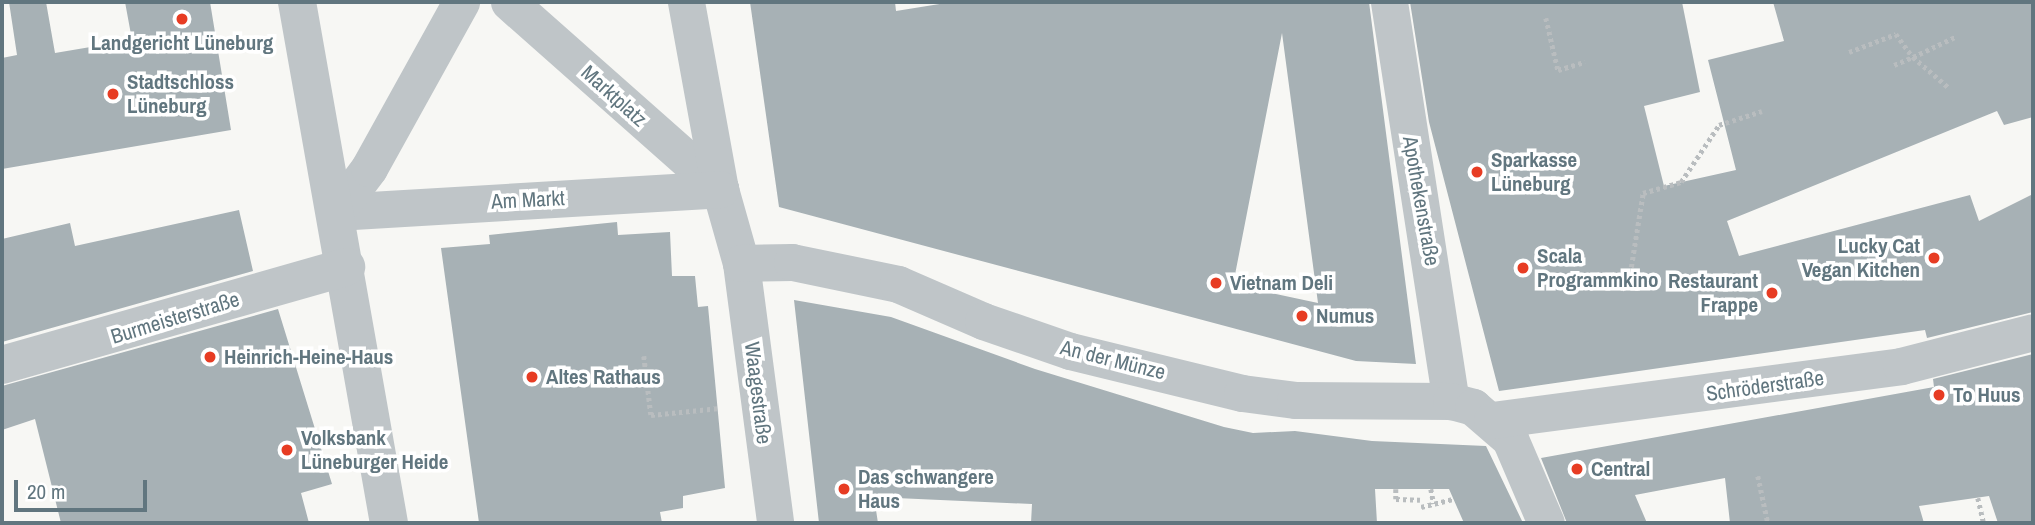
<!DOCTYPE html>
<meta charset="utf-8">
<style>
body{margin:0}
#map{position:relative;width:2035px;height:525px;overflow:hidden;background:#f7f7f4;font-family:"Archivo Narrow",sans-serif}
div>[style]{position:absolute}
.building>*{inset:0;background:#a7b1b5}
.path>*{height:4.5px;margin-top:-2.25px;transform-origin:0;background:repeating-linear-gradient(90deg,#b9bdbf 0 3.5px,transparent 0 7px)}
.pedestrian>*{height:37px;margin:-18.5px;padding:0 18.5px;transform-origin:18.5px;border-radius:18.5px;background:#bfc5c8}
.minor>*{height:38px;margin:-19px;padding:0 19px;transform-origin:19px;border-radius:19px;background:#bfc5c8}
.dots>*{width:19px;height:19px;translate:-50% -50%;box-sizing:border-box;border:4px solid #fff;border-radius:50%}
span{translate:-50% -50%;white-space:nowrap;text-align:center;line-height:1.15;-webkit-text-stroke:7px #fff;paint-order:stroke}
.poi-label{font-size:21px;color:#61767f;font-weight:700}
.left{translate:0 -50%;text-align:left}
.right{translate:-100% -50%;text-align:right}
.street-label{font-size:21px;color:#61767f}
.frame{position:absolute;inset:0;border:4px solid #61767f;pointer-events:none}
.scale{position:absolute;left:14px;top:480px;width:133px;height:32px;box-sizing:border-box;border:4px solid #61767f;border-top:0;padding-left:9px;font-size:21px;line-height:24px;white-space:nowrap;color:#61767f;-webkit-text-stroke:5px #fff;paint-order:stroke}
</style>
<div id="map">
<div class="building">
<i style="clip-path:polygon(9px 2px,46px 2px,55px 53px,132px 40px,125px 2px,210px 2px,231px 130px,2px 169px,2px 58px,17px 55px)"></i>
<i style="clip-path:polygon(evenodd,750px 2px,895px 2px,896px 11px,952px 2px,1369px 2px,1416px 364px,1356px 361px,779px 207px,750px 2px,1282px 33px,1318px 303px,1233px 285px,1282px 33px)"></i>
<i style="clip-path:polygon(1410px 2px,1682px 2px,1700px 92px,1644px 106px,1664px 186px,1736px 170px,1708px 60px,1784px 41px,1773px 2px,2033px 2px,2033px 117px,2004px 125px,1997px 111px,1727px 221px,1739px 256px,1970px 195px,1979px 221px,2033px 194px,2033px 312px,1927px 338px,1925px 330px,1499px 391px,1429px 122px)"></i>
<i style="clip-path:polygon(239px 210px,253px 271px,2px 342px,2px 239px,70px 223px,75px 246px)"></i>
<i style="clip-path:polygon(617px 222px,618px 235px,670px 232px,672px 276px,695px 276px,698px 307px,708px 306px,725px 488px,683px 496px,683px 508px,660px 512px,662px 523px,479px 523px,441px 248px,490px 244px,489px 235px)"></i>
<i style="clip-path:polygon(794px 300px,891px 317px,1035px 369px,1224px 427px,1253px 433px,1295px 431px,1372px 441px,1486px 446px,1523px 523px,1464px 523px,1449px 489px,1375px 489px,1377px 523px,1031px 523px,1032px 504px,874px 497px,878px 523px,819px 523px)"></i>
<i style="clip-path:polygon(278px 309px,332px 484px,301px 493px,309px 523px,61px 523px,35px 419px,2px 430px,2px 386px)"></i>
<i style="clip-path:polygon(2033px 354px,2033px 523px,1998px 523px,1989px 496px,1919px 506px,1924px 523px,1730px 523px,1725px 478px,1635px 495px,1647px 523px,1567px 523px,1541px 458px,1934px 387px,1933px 379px)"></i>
</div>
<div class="path">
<i style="left:1546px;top:18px;width:53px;rotate:77deg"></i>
<i style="left:1558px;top:70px;width:28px;rotate:-17deg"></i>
<i style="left:1849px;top:52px;width:50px;rotate:-21deg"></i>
<i style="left:1896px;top:34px;width:29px;rotate:54deg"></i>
<i style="left:1913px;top:57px;width:47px;rotate:-25.5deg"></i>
<i style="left:1894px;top:65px;width:21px;rotate:-23deg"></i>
<i style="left:1913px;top:57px;width:46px;rotate:40.6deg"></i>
<i style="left:1633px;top:289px;width:15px;rotate:-101deg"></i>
<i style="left:1630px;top:274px;width:82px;rotate:-80.9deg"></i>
<i style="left:1643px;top:193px;width:40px;rotate:-16deg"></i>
<i style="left:1681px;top:182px;width:69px;rotate:-56.3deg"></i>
<i style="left:1719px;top:125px;width:45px;rotate:-18deg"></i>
<i style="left:644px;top:356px;width:59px;rotate:83.2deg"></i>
<i style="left:651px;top:415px;width:69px;rotate:-5.8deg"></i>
<i style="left:1758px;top:476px;width:48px;rotate:78deg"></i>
<i style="left:1396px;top:489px;width:10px;rotate:90deg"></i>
<i style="left:1396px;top:499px;width:24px;rotate:2deg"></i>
<i style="left:1431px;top:489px;width:15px;rotate:79deg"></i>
<i style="left:1978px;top:498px;width:26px;rotate:77deg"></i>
<i style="left:1421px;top:507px;width:34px;rotate:-14deg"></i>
</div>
<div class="pedestrian">
<i style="left:509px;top:2px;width:282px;rotate:41.5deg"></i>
<i style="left:686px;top:2px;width:190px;rotate:79.7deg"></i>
<i style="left:720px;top:189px;width:77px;rotate:74.2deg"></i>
<i style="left:741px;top:263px;width:262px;rotate:82.5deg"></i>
<i style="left:1389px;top:2px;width:404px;rotate:81.2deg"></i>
<i style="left:336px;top:212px;width:385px;rotate:-3.4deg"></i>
<i style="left:336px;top:212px;width:55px;rotate:-53.1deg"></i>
<i style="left:369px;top:168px;width:190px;rotate:-61deg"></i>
<i style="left:741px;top:263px;width:51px;rotate:-1.1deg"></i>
<i style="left:792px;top:262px;width:108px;rotate:11.7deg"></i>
<i style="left:898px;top:284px;width:93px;rotate:23.5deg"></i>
<i style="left:983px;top:321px;width:92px;rotate:19deg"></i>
<i style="left:1070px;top:351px;width:177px;rotate:13.7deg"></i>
<i style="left:1242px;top:393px;width:53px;rotate:7.5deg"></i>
<i style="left:1295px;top:400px;width:156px;rotate:0.4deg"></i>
<i style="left:1451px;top:401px;width:23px;rotate:15deg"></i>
<i style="left:1473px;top:407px;width:49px;rotate:40.9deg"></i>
<i style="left:1510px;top:439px;width:91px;rotate:66.8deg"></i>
<i style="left:1492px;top:420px;width:413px;rotate:-7.5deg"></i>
<i style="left:1901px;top:366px;width:136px;rotate:-14.4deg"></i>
</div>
<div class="minor">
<i style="left:297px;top:2px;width:529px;rotate:79.99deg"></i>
<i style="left:2px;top:365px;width:358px;rotate:-15.9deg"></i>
</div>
<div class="dots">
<i style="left:182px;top:19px;background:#e73c23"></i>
<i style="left:113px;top:94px;background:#e73c23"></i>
<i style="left:1477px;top:172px;background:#e73c23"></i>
<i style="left:1934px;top:258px;background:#e73c23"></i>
<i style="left:1523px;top:268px;background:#e73c23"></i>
<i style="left:1216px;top:283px;background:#e73c23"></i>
<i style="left:1772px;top:293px;background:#e73c23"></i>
<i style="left:1302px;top:316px;background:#e73c23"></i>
<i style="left:210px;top:357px;background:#e73c23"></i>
<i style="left:532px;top:377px;background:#e73c23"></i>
<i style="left:1939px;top:395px;background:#e73c23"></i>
<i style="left:287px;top:450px;background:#e73c23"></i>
<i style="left:1577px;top:469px;background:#e73c23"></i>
<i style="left:844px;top:489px;background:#e73c23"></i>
</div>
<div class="poi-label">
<span style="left:182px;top:43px">Landgericht Lüneburg</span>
<span class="left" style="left:127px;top:94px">Stadtschloss<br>Lüneburg</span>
<span class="left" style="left:1491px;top:172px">Sparkasse<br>Lüneburg</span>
<span class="right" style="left:1920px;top:258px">Lucky Cat<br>Vegan Kitchen</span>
<span class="left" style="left:1537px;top:268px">Scala<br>Programmkino</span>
<span class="right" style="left:1758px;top:293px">Restaurant<br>Frappe</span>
<span class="left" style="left:1230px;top:283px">Vietnam Deli</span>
<span class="left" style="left:1316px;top:316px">Numus</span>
<span class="left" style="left:224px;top:357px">Heinrich-Heine-Haus</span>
<span class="left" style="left:546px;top:377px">Altes Rathaus</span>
<span class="left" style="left:1953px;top:395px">To Huus</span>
<span class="left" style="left:301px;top:450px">Volksbank<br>Lüneburger Heide</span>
<span class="left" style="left:1591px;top:469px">Central</span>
<span class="left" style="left:858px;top:489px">Das schwangere<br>Haus</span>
</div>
<div class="street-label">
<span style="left:614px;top:96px;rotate:42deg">Marktplatz</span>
<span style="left:528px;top:200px;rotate:-3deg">Am Markt</span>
<span style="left:1421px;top:201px;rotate:80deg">Apothekenstraße</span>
<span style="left:175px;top:318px;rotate:-17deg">Burmeisterstraße</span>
<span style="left:1113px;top:360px;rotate:14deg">An der Münze</span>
<span style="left:1765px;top:386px;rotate:-8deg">Schröderstraße</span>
<span style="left:758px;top:393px;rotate:83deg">Waagestraße</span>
</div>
<div class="frame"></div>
<div class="scale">20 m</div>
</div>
